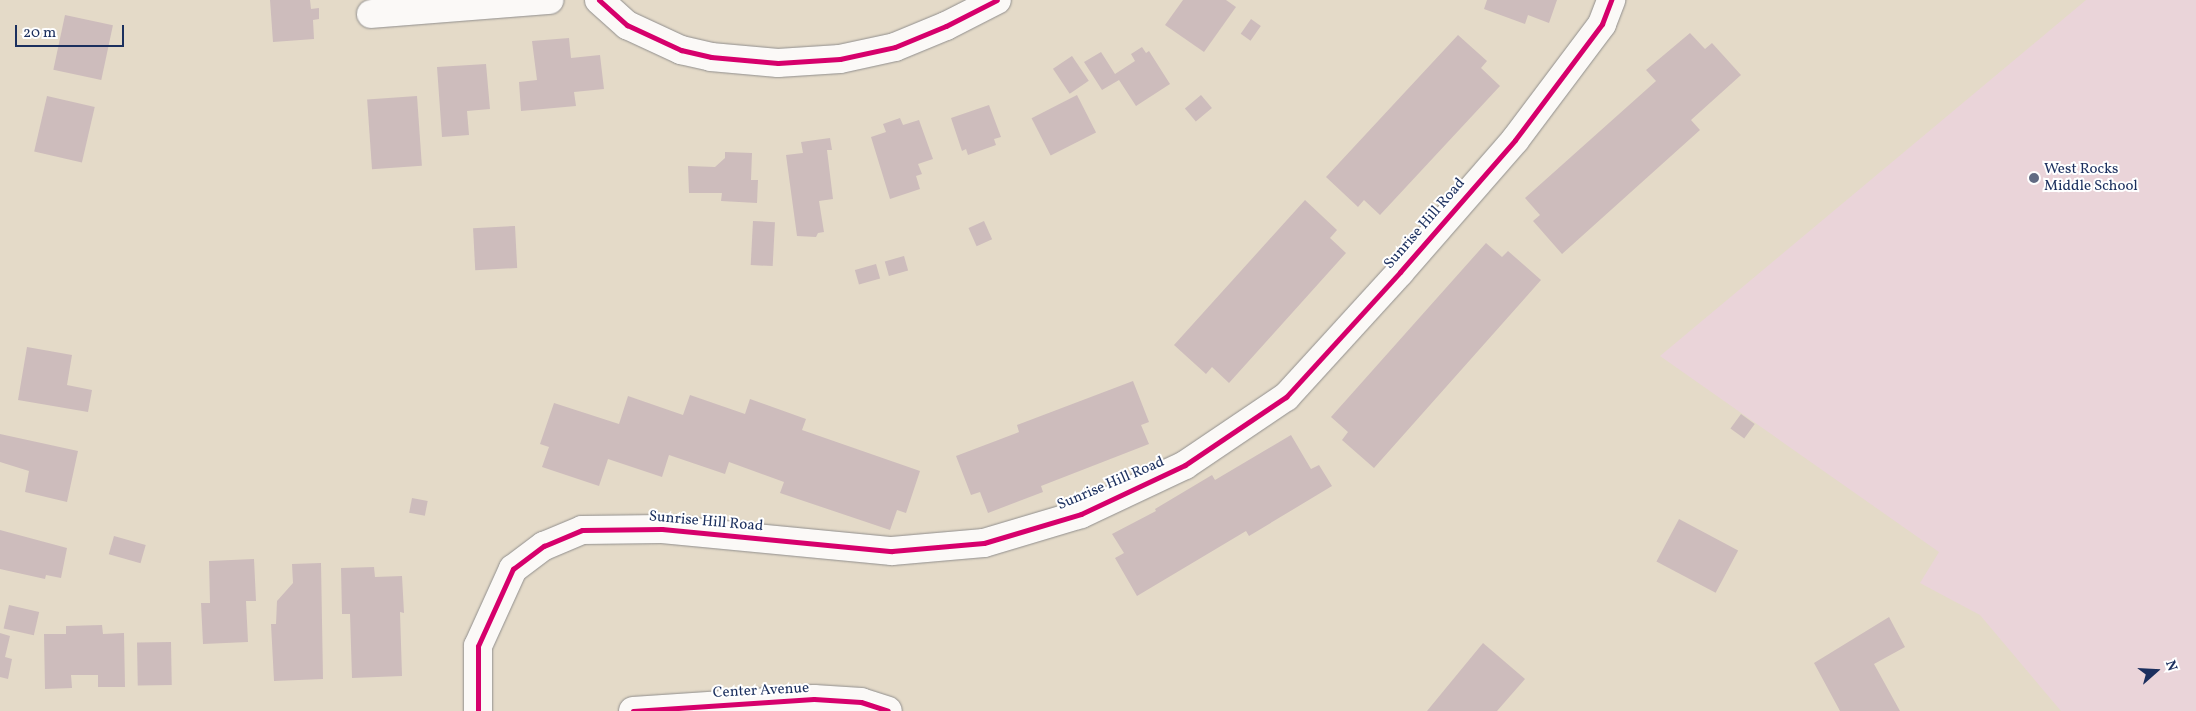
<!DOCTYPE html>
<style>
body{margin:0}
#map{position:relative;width:2196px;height:711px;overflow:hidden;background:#e4dac8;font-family:Vollkorn,serif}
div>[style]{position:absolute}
.built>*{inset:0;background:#ead4d9}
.building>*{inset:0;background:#cdbcbc;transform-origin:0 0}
.roads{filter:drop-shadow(0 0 1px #908e8d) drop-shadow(0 0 1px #908e8d)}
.minor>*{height:28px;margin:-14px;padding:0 14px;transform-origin:14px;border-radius:14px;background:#fbf9f7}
.cycleway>*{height:5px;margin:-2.5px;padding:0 2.5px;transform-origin:2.5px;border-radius:2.5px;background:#d6006c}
.dots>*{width:14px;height:14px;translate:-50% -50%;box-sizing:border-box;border:2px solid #fff;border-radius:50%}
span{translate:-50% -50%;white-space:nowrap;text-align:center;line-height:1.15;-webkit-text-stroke:4px #fff;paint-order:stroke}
.poi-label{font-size:15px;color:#1b2f5e}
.left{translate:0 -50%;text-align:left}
.street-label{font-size:15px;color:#1b2f5e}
.north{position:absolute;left:2131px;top:646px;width:50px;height:50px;-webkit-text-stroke:4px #fff;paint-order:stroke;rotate:71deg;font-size:14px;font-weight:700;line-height:20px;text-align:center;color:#1b2f5e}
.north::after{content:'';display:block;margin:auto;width:18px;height:22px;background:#1b2f5e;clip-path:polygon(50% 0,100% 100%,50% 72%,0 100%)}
.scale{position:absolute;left:15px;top:25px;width:109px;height:22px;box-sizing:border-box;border:2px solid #1b2f5e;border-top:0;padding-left:6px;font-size:15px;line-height:18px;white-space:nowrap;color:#1b2f5e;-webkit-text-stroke:4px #fff;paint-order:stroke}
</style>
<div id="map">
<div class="built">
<i style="clip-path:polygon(2086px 0,2196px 0,2196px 711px,2061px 711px,1980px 615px,1920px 583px,1939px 552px,1660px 356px)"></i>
</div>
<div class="building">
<i style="clip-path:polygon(270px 0,310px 0,311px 9px,319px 8px,319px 19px,313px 20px,314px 39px,273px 42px)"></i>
<i style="clip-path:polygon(1183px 0,1226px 0,1236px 7px,1204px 52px,1165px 25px)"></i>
<i style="clip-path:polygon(1487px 0,1557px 0,1549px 23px,1528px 15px,1525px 24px,1484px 9px)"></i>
<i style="left:65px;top:15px;width:49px;height:56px;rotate:12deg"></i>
<i style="left:1251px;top:19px;width:12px;height:18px;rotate:35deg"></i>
<i style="clip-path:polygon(1690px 33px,1705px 49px,1712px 43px,1741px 75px,1691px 120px,1700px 130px,1562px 254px,1533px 221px,1540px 215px,1525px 198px,1656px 81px,1646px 70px)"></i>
<i style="clip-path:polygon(1458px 35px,1487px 61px,1481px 68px,1500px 86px,1380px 215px,1364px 200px,1358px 207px,1326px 177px)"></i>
<i style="clip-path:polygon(569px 38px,571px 58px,600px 55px,604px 89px,574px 92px,576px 106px,521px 111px,519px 82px,537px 80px,532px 41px)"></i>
<i style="clip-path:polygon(1142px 47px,1146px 53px,1149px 51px,1170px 84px,1136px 106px,1119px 80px,1102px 90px,1084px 62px,1101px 52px,1115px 74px,1135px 61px,1131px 54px)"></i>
<i style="left:1072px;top:56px;width:30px;height:23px;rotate:56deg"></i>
<i style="clip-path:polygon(486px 64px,490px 109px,467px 111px,469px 135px,442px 137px,437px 67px)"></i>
<i style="left:1077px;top:95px;width:42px;height:51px;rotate:63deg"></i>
<i style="left:1201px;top:95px;width:17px;height:21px;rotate:50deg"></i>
<i style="left:47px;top:96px;width:49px;height:57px;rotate:13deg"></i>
<i style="left:417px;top:96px;width:70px;height:50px;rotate:86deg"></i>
<i style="clip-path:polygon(989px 105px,1001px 137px,994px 139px,996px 145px,968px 155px,966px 149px,962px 151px,951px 118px)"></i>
<i style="clip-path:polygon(900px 118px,903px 125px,919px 120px,933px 159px,918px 164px,922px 174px,916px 176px,920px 189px,890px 199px,871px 137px,886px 132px,883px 124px)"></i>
<i style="clip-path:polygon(830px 138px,832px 150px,827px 150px,833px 199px,819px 201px,824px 232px,818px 233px,816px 237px,797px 236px,786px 155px,803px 153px,801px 142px)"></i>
<i style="clip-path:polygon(725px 152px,752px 153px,751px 180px,758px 180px,757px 203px,721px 201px,722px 193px,689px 193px,688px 166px,715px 167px,725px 158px)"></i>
<i style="clip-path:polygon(1305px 200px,1337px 230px,1330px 238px,1346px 253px,1229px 383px,1212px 367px,1206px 374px,1174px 345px)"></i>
<i style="left:753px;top:221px;width:22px;height:44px;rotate:3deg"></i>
<i style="left:984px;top:221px;width:20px;height:17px;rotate:66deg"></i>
<i style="left:515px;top:226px;width:42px;height:42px;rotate:87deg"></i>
<i style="clip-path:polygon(1486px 243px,1502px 257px,1508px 251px,1541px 280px,1374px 468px,1342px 440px,1348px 432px,1331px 417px)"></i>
<i style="left:904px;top:256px;width:15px;height:20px;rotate:74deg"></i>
<i style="left:876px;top:264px;width:15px;height:22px;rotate:74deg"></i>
<i style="clip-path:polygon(27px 347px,72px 355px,67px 385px,92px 390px,88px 412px,18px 400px)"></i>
<i style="clip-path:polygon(1133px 381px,1149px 422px,1141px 425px,1149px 444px,1041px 486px,1043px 492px,988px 513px,980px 492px,971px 495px,956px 456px,1019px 432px,1017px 425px)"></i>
<i style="clip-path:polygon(690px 395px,745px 414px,750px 399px,806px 419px,802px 430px,920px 471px,906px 513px,897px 510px,890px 530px,780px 493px,784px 482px,729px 462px,725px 474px,669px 455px,662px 477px,608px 459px,599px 486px,542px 467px,549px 447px,540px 444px,554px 403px,619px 424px,628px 396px,683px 415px)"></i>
<i style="left:1741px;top:414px;width:17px;height:18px;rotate:36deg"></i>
<i style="clip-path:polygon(0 434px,78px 451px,67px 502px,25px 492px,29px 471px,0 462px)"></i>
<i style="clip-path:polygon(1291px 435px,1311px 469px,1319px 465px,1332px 486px,1249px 536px,1246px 531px,1137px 596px,1115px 558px,1124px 553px,1112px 534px,1156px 511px,1155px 509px,1212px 475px,1215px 480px)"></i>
<i style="left:412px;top:498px;width:16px;height:15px;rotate:11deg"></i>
<i style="left:1679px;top:519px;width:67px;height:48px;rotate:28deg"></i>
<i style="clip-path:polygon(0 530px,67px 548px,61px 578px,46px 575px,45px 579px,0 569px)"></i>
<i style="left:114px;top:536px;width:33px;height:19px;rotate:16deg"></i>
<i style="clip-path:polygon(254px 559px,256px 601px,246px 601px,248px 642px,203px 644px,201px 603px,210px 603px,209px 561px)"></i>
<i style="clip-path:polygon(321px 563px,323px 679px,274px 681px,271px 624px,276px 624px,277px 601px,293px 583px,292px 564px)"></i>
<i style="clip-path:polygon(374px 567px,375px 577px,402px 576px,404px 613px,400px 612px,402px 676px,352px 678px,350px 614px,342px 614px,341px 568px)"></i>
<i style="left:9px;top:605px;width:31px;height:24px;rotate:13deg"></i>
<i style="clip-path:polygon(1889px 617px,1905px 647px,1874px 664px,1900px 711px,1840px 711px,1814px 663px)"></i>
<i style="clip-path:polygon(102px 625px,103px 634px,124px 633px,125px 687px,98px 687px,98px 675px,71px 675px,72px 688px,45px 689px,44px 634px,66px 634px,66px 626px)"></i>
<i style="clip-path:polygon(0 633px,10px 636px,5px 657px,12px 659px,8px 679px,0 677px)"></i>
<i style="left:171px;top:642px;width:43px;height:34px;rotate:89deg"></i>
<i style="clip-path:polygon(1483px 643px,1525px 679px,1497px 711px,1427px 711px)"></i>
</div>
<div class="roads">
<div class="minor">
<i style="left:599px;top:0;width:38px;rotate:42deg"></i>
<i style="left:627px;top:25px;width:60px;rotate:24.8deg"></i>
<i style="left:681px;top:50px;width:31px;rotate:13deg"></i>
<i style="left:711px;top:57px;width:67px;rotate:5.1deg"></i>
<i style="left:778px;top:63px;width:62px;rotate:-3.7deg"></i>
<i style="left:840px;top:59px;width:56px;rotate:-12.3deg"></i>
<i style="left:895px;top:47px;width:55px;rotate:-22.4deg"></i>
<i style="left:946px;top:26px;width:57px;rotate:-27deg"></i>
<i style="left:371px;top:14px;width:179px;rotate:-4.5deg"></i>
<i style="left:478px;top:711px;width:65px;rotate:-90deg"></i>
<i style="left:478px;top:646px;width:85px;rotate:-65.6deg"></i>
<i style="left:513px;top:569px;width:39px;rotate:-37deg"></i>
<i style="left:544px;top:546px;width:41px;rotate:-22.8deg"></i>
<i style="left:582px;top:530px;width:80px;rotate:-0.7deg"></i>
<i style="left:662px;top:529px;width:231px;rotate:5.5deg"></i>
<i style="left:892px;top:551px;width:92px;rotate:-5deg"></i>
<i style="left:984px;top:543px;width:101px;rotate:-16.6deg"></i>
<i style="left:1081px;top:514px;width:115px;rotate:-25.2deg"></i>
<i style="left:1185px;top:465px;width:122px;rotate:-34deg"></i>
<i style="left:1286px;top:397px;width:169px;rotate:-47.6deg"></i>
<i style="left:1400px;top:272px;width:175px;rotate:-48.9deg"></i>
<i style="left:1515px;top:140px;width:145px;rotate:-53.1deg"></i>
<i style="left:1602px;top:24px;width:26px;rotate:-69deg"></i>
<i style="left:633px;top:711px;width:181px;rotate:-3.8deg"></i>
<i style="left:814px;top:699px;width:47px;rotate:3.7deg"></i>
<i style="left:861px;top:702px;width:28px;rotate:18deg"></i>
</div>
</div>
<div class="cycleway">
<i style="left:599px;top:0;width:38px;rotate:42deg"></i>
<i style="left:627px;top:25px;width:60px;rotate:24.8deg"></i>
<i style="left:681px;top:50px;width:31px;rotate:13deg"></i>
<i style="left:711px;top:57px;width:67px;rotate:5.1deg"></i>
<i style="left:778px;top:63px;width:62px;rotate:-3.7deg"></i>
<i style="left:840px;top:59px;width:56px;rotate:-12.3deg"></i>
<i style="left:895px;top:47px;width:55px;rotate:-22.4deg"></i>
<i style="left:946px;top:26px;width:57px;rotate:-27deg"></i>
<i style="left:478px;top:711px;width:65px;rotate:-90deg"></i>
<i style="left:478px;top:646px;width:85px;rotate:-65.6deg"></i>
<i style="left:513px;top:569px;width:39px;rotate:-37deg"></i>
<i style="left:544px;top:546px;width:41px;rotate:-22.8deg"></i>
<i style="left:582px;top:530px;width:80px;rotate:-0.7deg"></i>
<i style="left:662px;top:529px;width:231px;rotate:5.5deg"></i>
<i style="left:892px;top:551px;width:92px;rotate:-5deg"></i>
<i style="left:984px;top:543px;width:101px;rotate:-16.6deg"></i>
<i style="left:1081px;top:514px;width:115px;rotate:-25.2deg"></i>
<i style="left:1185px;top:465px;width:122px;rotate:-34deg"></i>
<i style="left:1286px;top:397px;width:169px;rotate:-47.6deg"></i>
<i style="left:1400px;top:272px;width:175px;rotate:-48.9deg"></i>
<i style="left:1515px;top:140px;width:145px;rotate:-53.1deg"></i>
<i style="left:1602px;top:24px;width:26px;rotate:-69deg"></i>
<i style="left:633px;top:711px;width:181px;rotate:-3.8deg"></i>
<i style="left:814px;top:699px;width:47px;rotate:3.7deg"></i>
<i style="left:861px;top:702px;width:28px;rotate:18deg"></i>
</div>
<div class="dots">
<i style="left:2034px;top:178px;background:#616b83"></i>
</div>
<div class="poi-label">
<span class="left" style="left:2044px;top:178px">West Rocks<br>Middle School</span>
</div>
<div class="street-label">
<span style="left:1425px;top:224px;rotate:-49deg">Sunrise Hill Road</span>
<span style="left:1111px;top:484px;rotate:-23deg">Sunrise Hill Road</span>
<span style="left:706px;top:522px;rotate:5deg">Sunrise Hill Road</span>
<span style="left:761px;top:691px;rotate:-3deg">Center Avenue</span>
</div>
<div class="north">N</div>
<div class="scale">20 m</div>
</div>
